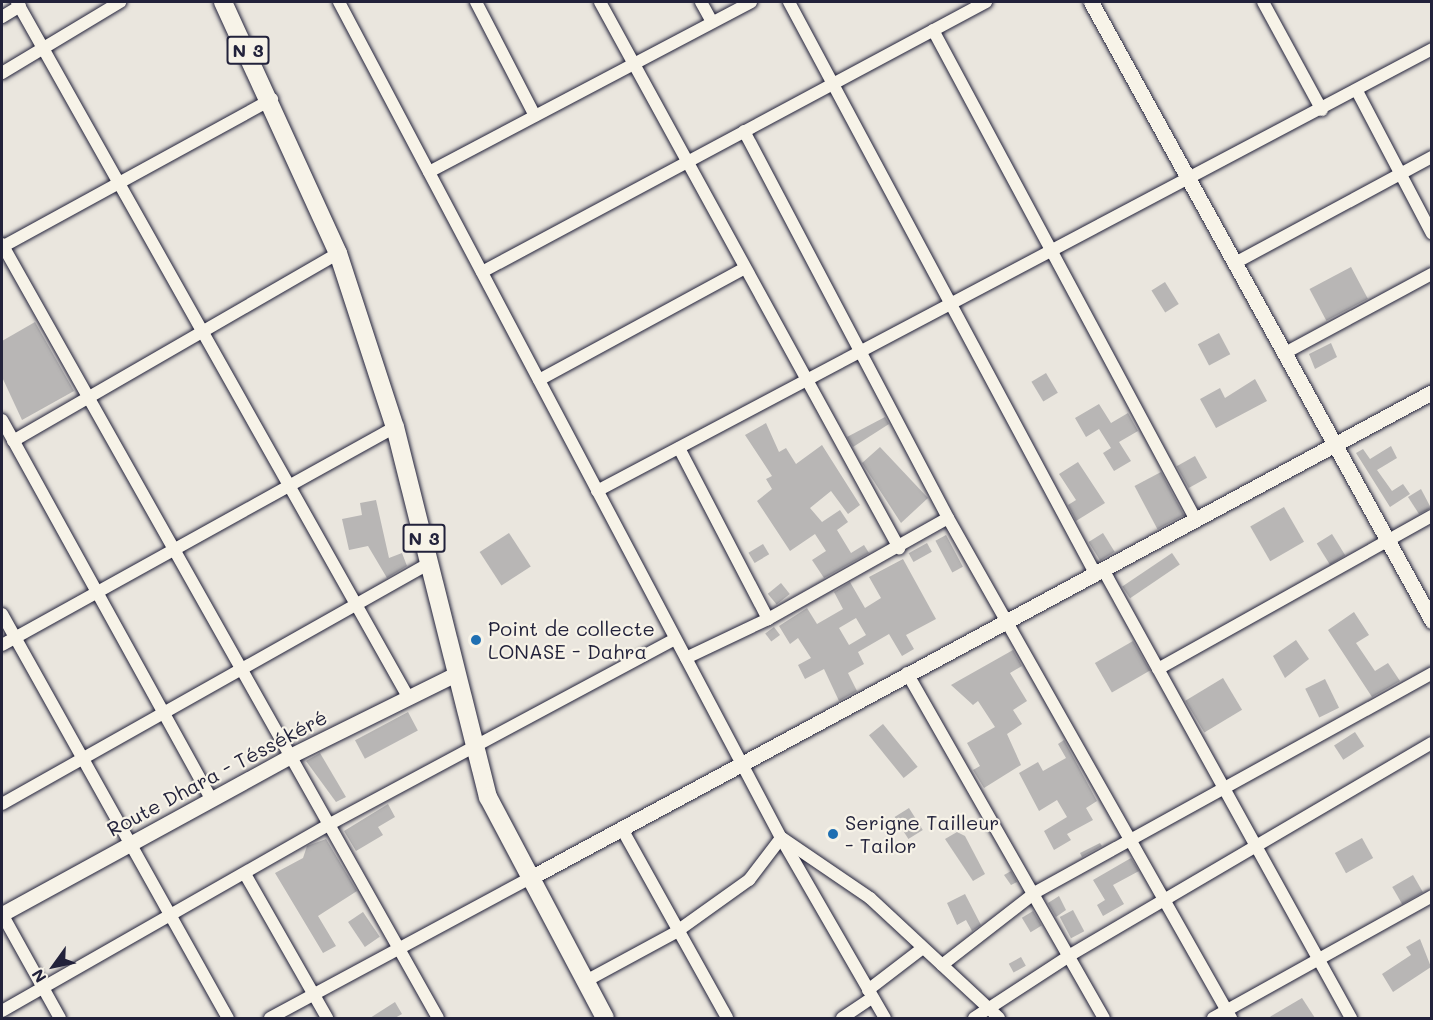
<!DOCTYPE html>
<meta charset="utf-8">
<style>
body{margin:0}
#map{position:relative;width:1433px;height:1020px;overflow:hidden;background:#eae6de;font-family:Mali,sans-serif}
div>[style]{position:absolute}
.building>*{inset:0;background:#b8b6b5;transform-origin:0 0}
.roads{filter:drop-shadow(0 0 2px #22223b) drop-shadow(0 0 2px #22223b)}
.minor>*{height:12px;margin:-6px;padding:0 6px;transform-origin:6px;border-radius:6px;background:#f7f3e8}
.tertiary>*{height:15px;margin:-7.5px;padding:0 7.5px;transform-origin:7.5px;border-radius:7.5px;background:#f7f3e8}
.primary>*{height:18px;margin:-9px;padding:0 9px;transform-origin:9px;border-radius:9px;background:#f7f3e8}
.dots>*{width:16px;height:16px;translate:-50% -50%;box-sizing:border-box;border:3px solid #f7f3e8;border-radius:50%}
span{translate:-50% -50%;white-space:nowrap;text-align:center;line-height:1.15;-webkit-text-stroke:4.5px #f7f3e8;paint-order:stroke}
.shield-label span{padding:2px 4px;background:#f7f3e8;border:2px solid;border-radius:4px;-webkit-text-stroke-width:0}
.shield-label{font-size:18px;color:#22223b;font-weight:700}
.poi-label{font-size:20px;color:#22223b}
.left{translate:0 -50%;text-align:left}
.street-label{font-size:20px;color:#22223b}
.frame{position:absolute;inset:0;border:3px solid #22223b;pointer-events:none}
.north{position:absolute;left:24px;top:936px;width:60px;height:60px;-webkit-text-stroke:4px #f7f3e8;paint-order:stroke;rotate:237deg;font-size:16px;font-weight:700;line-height:24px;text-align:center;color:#22223b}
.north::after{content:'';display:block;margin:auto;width:21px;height:27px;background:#22223b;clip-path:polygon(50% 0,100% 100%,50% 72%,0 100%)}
</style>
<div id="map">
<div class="building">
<i style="left:1351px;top:267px;width:36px;height:47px;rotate:62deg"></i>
<i style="left:1165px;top:282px;width:26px;height:16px;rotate:58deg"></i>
<i style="clip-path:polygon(35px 322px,74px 391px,22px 420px,2px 377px,2px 341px)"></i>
<i style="left:1219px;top:333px;width:24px;height:24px;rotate:62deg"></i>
<i style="clip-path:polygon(1331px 343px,1337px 357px,1315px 369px,1309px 354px)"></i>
<i style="left:1046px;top:373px;width:23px;height:17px;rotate:59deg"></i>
<i style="clip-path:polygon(1255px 379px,1267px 401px,1216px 428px,1200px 399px,1220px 388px,1225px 398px)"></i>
<i style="clip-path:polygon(1099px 404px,1111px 423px,1128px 413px,1138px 431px,1119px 442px,1131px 461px,1114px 471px,1103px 453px,1111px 448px,1099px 429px,1086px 437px,1075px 418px)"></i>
<i style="clip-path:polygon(885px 417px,889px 424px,853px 447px,847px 437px)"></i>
<i style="clip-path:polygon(766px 423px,779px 452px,786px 448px,796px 464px,822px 445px,860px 505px,848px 514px,831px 491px,810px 508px,822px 522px,840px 510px,848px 522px,837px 530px,851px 553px,864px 545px,869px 553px,824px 578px,812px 560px,826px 551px,815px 534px,790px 551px,757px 501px,772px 489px,766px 479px,772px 476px,745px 435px)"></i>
<i style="clip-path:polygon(1391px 446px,1397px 458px,1377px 470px,1392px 491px,1403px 484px,1410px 494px,1390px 507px,1356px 453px,1363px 449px,1370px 459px)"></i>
<i style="clip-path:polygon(880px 447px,928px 498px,901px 523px,862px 463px)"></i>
<i style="left:1195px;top:456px;width:25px;height:21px;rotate:61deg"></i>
<i style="clip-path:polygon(1078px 462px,1105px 503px,1076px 521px,1068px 505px,1076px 500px,1059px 474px)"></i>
<i style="left:1161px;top:472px;width:49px;height:30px;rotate:62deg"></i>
<i style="clip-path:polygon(1421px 489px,1431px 508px,1419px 514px,1408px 497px)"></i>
<i style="clip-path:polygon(376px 500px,389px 558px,402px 553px,407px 566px,387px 578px,368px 546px,349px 550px,342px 519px,362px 515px,360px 503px)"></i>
<i style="left:1284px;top:507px;width:40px;height:39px;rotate:60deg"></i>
<i style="left:509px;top:533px;width:40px;height:35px;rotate:57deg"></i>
<i style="left:1103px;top:533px;width:22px;height:17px;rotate:58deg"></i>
<i style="left:1332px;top:534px;width:25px;height:18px;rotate:58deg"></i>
<i style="left:946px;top:535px;width:36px;height:12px;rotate:62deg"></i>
<i style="left:927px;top:543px;width:10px;height:21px;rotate:61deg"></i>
<i style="left:763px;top:544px;width:12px;height:17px;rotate:59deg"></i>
<i style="left:1172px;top:553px;width:14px;height:60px;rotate:56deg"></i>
<i style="clip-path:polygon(evenodd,903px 559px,936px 619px,906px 635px,914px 649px,902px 656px,889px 634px,858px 652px,864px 664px,848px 673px,857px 691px,839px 701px,824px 669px,805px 679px,798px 665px,811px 658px,798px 638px,790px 644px,779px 626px,807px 608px,817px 624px,843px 609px,834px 592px,850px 582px,865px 608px,881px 598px,869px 577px,903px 559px,856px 618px,866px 635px,849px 645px,839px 628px,856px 618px)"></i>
<i style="left:781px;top:583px;width:14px;height:17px;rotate:51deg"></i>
<i style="clip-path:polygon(1354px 612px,1369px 635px,1356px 643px,1375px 671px,1388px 663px,1400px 681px,1372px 697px,1328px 630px)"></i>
<i style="left:774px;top:627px;width:10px;height:11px;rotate:53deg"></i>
<i style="clip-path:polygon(1296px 640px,1309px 659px,1285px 678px,1273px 656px)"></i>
<i style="left:1133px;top:641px;width:34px;height:44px;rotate:60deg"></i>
<i style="clip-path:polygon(1013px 650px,1022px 666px,1010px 673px,1027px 701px,1013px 710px,1022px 724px,1007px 734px,1021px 765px,984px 788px,973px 770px,980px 766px,967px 743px,995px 727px,978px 701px,973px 705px,951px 685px)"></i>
<i style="left:1223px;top:678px;width:37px;height:44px;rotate:59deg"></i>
<i style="left:1325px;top:679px;width:32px;height:22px;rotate:64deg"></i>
<i style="left:408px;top:712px;width:21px;height:60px;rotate:62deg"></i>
<i style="left:883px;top:724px;width:55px;height:18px;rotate:51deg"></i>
<i style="left:1355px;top:732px;width:17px;height:25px;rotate:57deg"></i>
<i style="clip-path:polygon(1064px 740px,1097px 801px,1086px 808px,1093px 820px,1067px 834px,1071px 840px,1054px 850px,1044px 831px,1067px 817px,1057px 800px,1039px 811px,1019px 773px,1038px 762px,1043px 771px,1066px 758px,1058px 744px)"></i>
<i style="clip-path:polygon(320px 753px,346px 797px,336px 802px,306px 761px)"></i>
<i style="clip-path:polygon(388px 804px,395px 817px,378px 827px,383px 835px,356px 851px,344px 831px)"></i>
<i style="left:909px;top:808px;width:26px;height:17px;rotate:58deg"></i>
<i style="clip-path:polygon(957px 832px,965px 836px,985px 874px,973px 881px,945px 839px)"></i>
<i style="left:1362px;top:838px;width:23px;height:31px;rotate:61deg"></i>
<i style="clip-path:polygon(326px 839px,357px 891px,318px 916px,336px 946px,323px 953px,275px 873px,303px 858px,307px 846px)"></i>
<i style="clip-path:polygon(1100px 843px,1102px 846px,1082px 857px,1080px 853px)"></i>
<i style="clip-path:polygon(1131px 858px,1139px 871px,1113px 885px,1124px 904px,1103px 916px,1097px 905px,1105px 900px,1093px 880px)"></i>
<i style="clip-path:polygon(1011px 871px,1017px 882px,1011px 885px,1004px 875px)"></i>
<i style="left:1413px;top:875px;width:20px;height:24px;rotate:60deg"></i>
<i style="clip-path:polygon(965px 894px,981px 925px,972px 931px,966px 920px,957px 925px,947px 903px)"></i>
<i style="clip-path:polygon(1059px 896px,1066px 910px,1056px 917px,1048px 903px)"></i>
<i style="left:1073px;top:910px;width:24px;height:15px;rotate:62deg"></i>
<i style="left:1033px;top:911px;width:17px;height:13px;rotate:59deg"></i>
<i style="left:363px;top:912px;width:30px;height:18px;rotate:56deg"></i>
<i style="clip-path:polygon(1420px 939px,1431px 967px,1393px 992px,1382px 974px,1411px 955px,1406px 947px)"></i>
<i style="left:1021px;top:957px;width:10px;height:14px;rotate:61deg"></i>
<i style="clip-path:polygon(1302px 998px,1315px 1018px,1268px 1018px)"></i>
<i style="clip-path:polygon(395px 1002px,402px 1014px,395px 1018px,370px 1018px)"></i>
</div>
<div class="roads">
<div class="minor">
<i style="left:17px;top:2px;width:795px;rotate:60.63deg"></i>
<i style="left:339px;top:2px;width:946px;rotate:62.13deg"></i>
<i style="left:781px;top:838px;width:208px;rotate:60deg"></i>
<i style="left:476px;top:2px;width:128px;rotate:62.6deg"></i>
<i style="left:600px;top:2px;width:623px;rotate:61.29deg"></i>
<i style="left:701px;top:2px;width:23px;rotate:61deg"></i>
<i style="left:789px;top:2px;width:650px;rotate:61.82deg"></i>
<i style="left:1263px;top:2px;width:123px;rotate:61.4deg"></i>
<i style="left:2px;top:17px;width:21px;rotate:-31deg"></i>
<i style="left:933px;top:30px;width:556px;rotate:61.78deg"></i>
<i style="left:2px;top:73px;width:138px;rotate:-31deg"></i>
<i style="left:1357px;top:91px;width:161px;rotate:62.3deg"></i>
<i style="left:744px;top:131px;width:437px;rotate:62.2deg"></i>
<i style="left:948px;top:518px;width:575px;rotate:60.49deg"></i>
<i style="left:429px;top:172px;width:364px;rotate:-27.8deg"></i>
<i style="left:2px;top:244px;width:888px;rotate:60.61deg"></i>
<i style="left:2px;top:247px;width:308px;rotate:-28.7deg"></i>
<i style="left:1235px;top:263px;width:224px;rotate:-28.3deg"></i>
<i style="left:482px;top:272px;width:572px;rotate:-28.18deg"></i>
<i style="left:1285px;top:353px;width:167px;rotate:-28.3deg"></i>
<i style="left:539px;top:380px;width:234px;rotate:-28.5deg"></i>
<i style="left:2px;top:420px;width:433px;rotate:61.1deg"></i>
<i style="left:13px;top:441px;width:375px;rotate:-30deg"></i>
<i style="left:679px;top:448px;width:193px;rotate:62.5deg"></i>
<i style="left:597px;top:491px;width:945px;rotate:-27.89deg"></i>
<i style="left:1104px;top:571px;width:511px;rotate:61.08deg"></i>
<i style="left:2px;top:614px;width:463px;rotate:60.8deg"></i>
<i style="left:2px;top:645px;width:449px;rotate:-29deg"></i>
<i style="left:686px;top:658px;width:91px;rotate:-25.4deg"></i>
<i style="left:768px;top:619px;width:206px;rotate:-29.3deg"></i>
<i style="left:1158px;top:669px;width:314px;rotate:-29.2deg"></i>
<i style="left:907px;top:673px;width:397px;rotate:60.3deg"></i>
<i style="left:2px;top:804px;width:491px;rotate:-29.4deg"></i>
<i style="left:622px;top:829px;width:216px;rotate:60.9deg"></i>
<i style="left:782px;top:838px;width:107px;rotate:34.3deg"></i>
<i style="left:870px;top:898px;width:176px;rotate:42.9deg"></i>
<i style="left:245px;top:874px;width:166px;rotate:60.3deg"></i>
<i style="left:2px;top:914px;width:119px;rotate:60.9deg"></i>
<i style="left:942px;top:965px;width:119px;rotate:-37.8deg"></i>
<i style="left:1036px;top:892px;width:453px;rotate:-28.9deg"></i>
<i style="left:584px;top:982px;width:105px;rotate:-28.5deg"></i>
<i style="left:676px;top:932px;width:90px;rotate:-35.5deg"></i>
<i style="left:749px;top:880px;width:53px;rotate:-52.7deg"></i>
<i style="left:868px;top:990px;width:69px;rotate:-37.4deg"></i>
<i style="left:2px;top:1011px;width:378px;rotate:-29.7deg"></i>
<i style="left:330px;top:824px;width:391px;rotate:-28.2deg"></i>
<i style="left:270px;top:1018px;width:293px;rotate:-28.3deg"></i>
<i style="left:842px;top:1018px;width:36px;rotate:-34deg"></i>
<i style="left:974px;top:1018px;width:117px;rotate:-33.1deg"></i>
<i style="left:1072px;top:954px;width:417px;rotate:-30.4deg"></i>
<i style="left:1213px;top:1018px;width:251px;rotate:-29.1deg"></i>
</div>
<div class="tertiary">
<i style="left:1091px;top:2px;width:707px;rotate:61.15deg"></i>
<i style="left:528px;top:879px;width:1027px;rotate:-28.31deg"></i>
<i style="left:2px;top:914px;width:328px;rotate:-28.7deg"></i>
<i style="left:290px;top:756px;width:185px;rotate:-26.3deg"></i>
</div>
<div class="primary">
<i style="left:223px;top:2px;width:276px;rotate:65.4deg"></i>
<i style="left:338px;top:253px;width:183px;rotate:71.9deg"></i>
<i style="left:395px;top:427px;width:382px;rotate:75.9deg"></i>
<i style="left:488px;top:797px;width:250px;rotate:62.1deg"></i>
</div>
</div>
<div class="dots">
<i style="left:476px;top:640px;background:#1f6fb2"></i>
<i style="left:833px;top:834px;background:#1f6fb2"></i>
</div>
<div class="shield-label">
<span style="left:248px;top:50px">N 3</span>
<span style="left:424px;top:538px">N 3</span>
</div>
<div class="poi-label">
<span class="left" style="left:488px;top:640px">Point de collecte<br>LONASE - Dahra</span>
<span class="left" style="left:845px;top:834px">Serigne Tailleur<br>- Tailor</span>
</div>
<div class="street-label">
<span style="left:217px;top:773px;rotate:-28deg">Route Dhara - Téssékéré</span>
</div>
<div class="frame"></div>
<div class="north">N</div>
</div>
